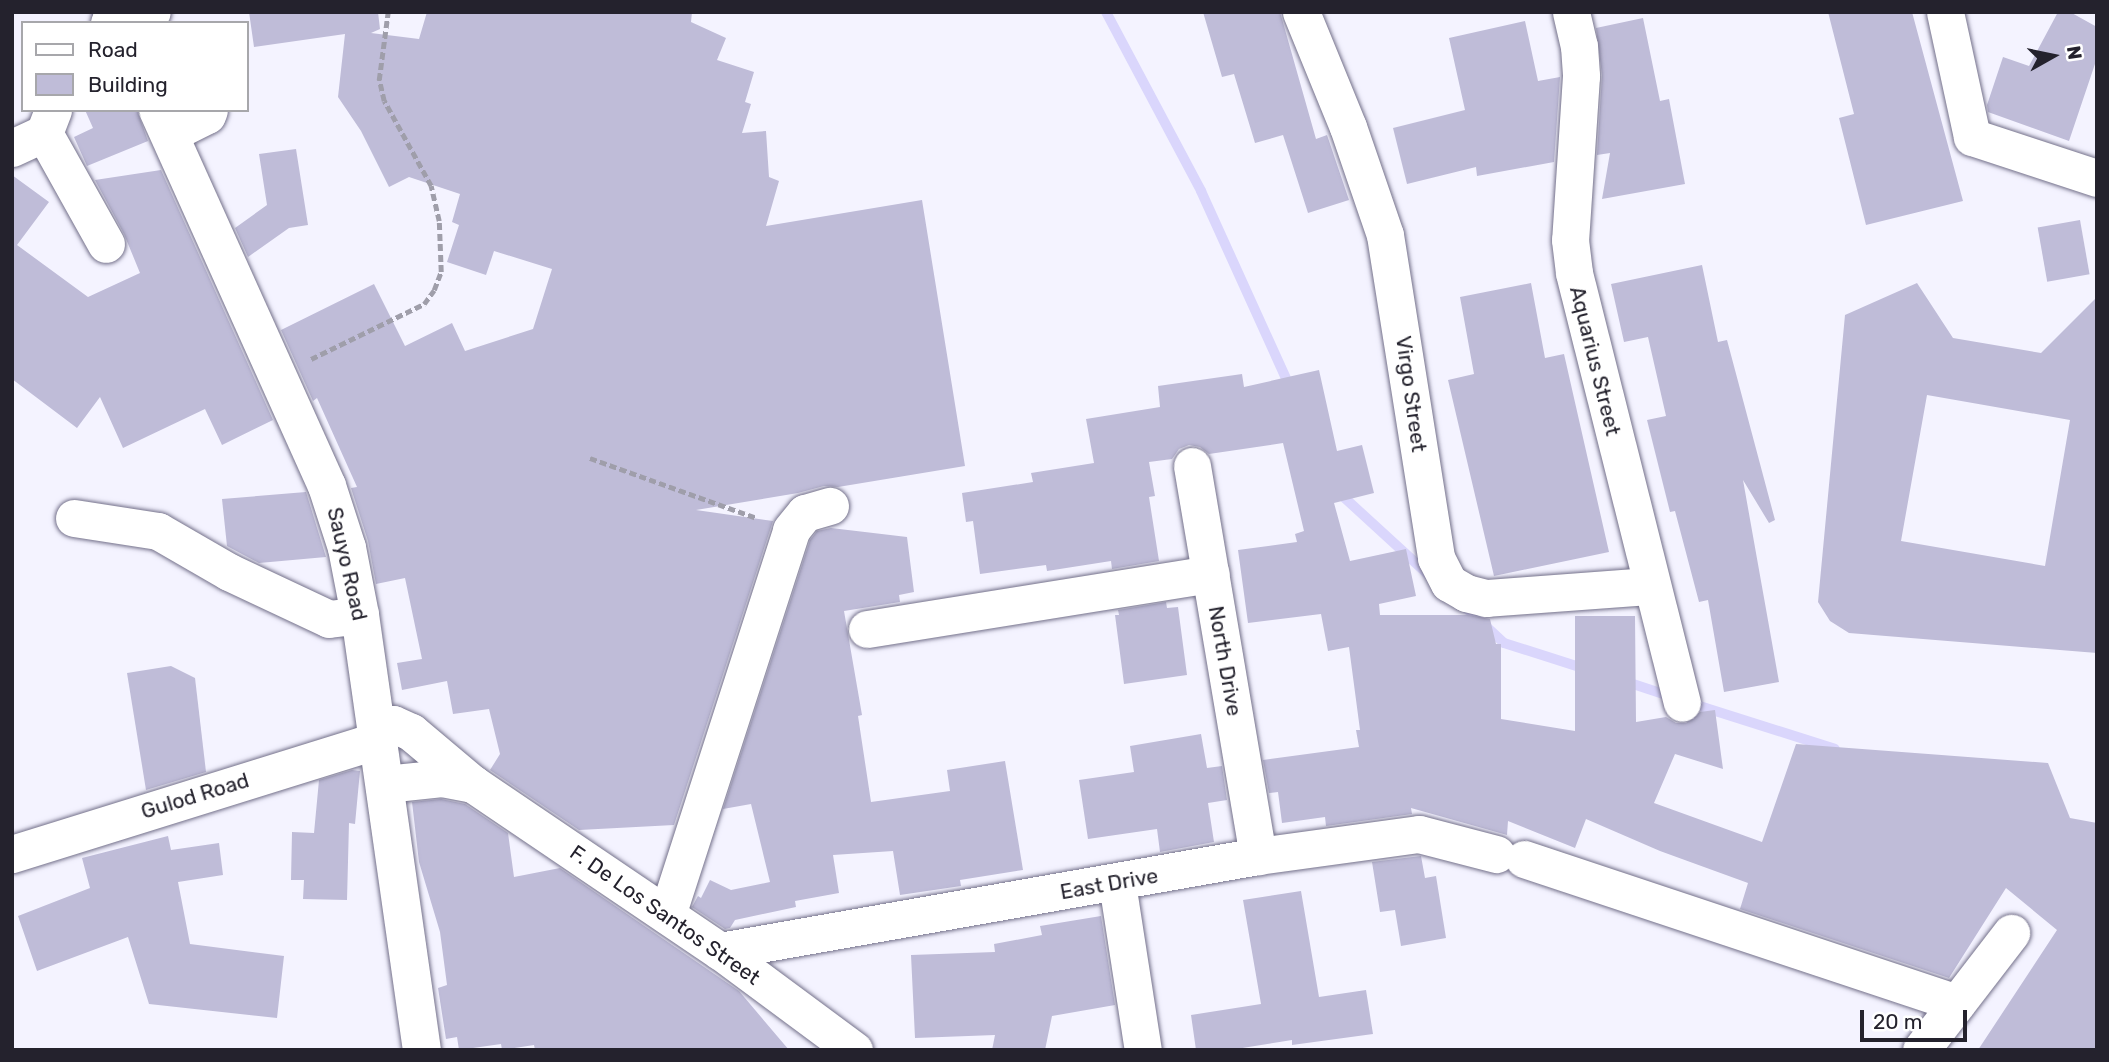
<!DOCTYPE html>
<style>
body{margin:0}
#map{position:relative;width:2109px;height:1062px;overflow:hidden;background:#f4f3ff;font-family:Rubik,sans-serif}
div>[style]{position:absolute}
.stream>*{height:10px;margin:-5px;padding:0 5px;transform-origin:5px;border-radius:5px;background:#dad6fc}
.building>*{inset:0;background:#bfbcd8;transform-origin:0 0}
.path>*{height:4.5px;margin-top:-2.25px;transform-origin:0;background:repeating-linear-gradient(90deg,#9f9eaa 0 7px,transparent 0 10.5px)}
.roads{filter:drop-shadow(0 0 2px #73708a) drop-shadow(0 0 2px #73708a)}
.minor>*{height:37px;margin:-18.5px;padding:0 18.5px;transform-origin:18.5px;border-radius:18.5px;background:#fff}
.major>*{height:38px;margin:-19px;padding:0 19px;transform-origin:19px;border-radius:19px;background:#fff}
span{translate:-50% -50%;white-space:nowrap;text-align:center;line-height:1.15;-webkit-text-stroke:6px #fff;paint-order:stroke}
.street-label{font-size:21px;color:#24222d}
.frame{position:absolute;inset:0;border:14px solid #24222d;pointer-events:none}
.legend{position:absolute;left:21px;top:21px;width:228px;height:91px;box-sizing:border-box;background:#fff;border:2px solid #a7a7ab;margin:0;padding:9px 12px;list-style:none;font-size:21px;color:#24222d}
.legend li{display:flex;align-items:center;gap:14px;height:35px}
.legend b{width:35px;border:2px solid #a7a7ab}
.north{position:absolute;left:2018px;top:21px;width:70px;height:70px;-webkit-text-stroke:5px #fff;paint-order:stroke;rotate:81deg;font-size:19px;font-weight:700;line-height:28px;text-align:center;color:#24222d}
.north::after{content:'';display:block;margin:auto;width:24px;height:32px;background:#24222d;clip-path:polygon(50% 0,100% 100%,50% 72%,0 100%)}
.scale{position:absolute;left:1860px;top:1010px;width:107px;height:32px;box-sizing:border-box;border:4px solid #24222d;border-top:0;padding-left:9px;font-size:21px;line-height:24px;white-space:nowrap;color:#24222d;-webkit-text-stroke:5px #fff;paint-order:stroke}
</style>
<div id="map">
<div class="stream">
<i style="left:1106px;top:12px;width:203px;rotate:62deg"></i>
<i style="left:1201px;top:191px;width:217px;rotate:65.6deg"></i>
<i style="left:1336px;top:490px;width:127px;rotate:42.5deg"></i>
<i style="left:1463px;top:605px;width:56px;rotate:42.8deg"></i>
<i style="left:1504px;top:643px;width:89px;rotate:17.6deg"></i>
<i style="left:1624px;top:681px;width:51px;rotate:18.4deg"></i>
<i style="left:1687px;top:702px;width:155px;rotate:17.6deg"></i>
</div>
<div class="building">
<i style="clip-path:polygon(249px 12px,378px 12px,380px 29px,371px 33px,419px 39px,427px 12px,692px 12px,691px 22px,726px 38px,717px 60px,754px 72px,745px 102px,751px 104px,742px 133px,766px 131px,769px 177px,779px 181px,766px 226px,922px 200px,965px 466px,838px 487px,824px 486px,798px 493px,696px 510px,773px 521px,674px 825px,579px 830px,490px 770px,500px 754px,489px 709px,453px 714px,447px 681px,402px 690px,397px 663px,422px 659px,405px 578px,376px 584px,368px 541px,351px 488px,357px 487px,317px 398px,313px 401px,281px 330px,374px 284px,405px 346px,452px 323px,465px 351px,533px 329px,552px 269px,494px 251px,486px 275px,447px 262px,459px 225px,452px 222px,460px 194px,409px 177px,389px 187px,361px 131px,338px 97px,345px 34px,254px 47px)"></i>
<i style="clip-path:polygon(1203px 12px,1280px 12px,1316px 139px,1327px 135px,1349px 200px,1308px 213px,1283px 135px,1255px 143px,1234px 74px,1222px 77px)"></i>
<i style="clip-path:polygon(1828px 12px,1912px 12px,1963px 201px,1866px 225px,1839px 118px,1854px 114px)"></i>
<i style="clip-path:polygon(2058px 12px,2070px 12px,2097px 27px,2097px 58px,2069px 141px,1988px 112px,1987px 105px,2003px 57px,2029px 66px)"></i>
<i style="clip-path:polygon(1643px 18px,1660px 101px,1669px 99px,1685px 184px,1602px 199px,1610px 153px,1597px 155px,1602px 75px,1596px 28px)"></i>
<i style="clip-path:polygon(1525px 21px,1538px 81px,1560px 77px,1554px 162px,1477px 176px,1476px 167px,1407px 184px,1393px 128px,1465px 110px,1449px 38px)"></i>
<i style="clip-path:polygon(85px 110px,137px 110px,148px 141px,87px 166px,74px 137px,93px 128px)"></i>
<i style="clip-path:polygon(296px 149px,308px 225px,289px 228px,248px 257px,235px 228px,267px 205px,259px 154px)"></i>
<i style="clip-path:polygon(161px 170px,273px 420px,222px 445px,205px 409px,123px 448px,100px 397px,77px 428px,12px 379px,12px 175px,49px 202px,17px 245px,88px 297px,140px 273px,124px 234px,95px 180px)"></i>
<i style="left:2080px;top:220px;width:55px;height:43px;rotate:80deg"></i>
<i style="clip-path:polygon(1702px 265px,1718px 342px,1727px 340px,1775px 520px,1769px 523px,1743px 480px,1779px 682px,1724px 692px,1708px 600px,1699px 602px,1675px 511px,1670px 512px,1647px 420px,1666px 416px,1648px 337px,1624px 342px,1611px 284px)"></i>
<i style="clip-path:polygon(1531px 283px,1545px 358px,1564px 354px,1609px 552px,1494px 576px,1448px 380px,1474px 374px,1460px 297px)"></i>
<i style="clip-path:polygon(evenodd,1917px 283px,1953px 338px,2041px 353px,2097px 297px,2097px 653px,1849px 633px,1830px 621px,1818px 602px,1845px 315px,1917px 283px,1927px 395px,2070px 420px,2045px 566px,1901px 541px,1927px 395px)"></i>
<i style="clip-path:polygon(1319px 370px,1337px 451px,1362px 445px,1374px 493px,1334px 503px,1350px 561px,1406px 549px,1416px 596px,1379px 604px,1380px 615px,1468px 615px,1490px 619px,1496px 644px,1501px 644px,1501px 719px,1575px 731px,1575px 616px,1635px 616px,1636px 722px,1666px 717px,1676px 723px,1686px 723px,1700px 712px,1715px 710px,1723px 769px,1675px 754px,1654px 803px,1762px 842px,1796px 744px,2048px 763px,2070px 818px,2097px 823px,2097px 1050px,1978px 1050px,2057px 930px,2006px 888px,1949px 978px,1740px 909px,1748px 883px,1660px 851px,1586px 819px,1575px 848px,1508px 821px,1507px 835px,1411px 808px,1412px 814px,1326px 826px,1325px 817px,1282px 823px,1278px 792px,1269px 793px,1263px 760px,1359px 747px,1356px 730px,1360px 730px,1349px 647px,1328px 651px,1321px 614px,1248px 623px,1238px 550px,1297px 542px,1295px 534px,1304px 531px,1283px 443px,1209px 454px,1200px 447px,1189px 445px,1179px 449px,1172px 459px,1149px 462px,1155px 496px,1149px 497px,1159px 561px,1112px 569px,1111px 561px,1047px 571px,1046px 565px,980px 574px,973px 521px,966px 522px,962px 493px,1033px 482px,1031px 473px,1094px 463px,1086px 419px,1160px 407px,1158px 386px,1242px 374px,1244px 387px)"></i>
<i style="clip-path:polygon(306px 492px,326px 557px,259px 563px,227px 546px,222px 499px)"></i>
<i style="clip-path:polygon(831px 528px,907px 537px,914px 592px,899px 595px,900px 602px,844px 611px,862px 715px,858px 716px,871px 802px,950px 791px,947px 770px,1005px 761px,1023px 870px,960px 880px,961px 886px,900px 895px,893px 851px,833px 855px,839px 893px,795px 901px,796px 907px,735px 920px,730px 928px,725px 929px,692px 907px,698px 896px,701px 898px,710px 880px,731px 890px,770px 882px,751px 804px,723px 809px,810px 540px,817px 531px)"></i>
<i style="clip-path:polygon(1166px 602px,1167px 608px,1178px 607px,1187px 675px,1124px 684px,1115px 615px,1119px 615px,1118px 610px)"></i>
<i style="clip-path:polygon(171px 666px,195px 678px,206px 772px,146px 790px,127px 673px)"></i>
<i style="clip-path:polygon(1201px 734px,1207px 768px,1222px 766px,1227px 800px,1208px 803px,1214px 842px,1160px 852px,1157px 829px,1088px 839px,1079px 780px,1134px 772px,1130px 746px)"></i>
<i style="clip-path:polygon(352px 770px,360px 771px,355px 824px,349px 823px,347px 900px,303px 899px,304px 880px,291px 880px,292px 832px,314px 833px,319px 780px)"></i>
<i style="clip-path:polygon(441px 799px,465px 804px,508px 833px,514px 877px,560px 868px,739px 991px,789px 1050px,535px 1050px,534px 1045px,502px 1050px,501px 1044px,459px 1050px,457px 1037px,446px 1039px,438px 988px,447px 985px,440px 932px,419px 862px,412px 802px)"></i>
<i style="clip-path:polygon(168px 836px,171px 850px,219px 843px,223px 875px,178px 882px,190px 944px,284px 956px,277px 1018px,149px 1004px,128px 937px,37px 971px,18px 916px,90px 888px,82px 858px)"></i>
<i style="clip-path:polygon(1421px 856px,1425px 878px,1436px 876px,1446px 938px,1401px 946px,1395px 910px,1380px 912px,1372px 862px)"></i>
<i style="clip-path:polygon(1301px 891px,1319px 997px,1366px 990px,1373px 1034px,1292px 1045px,1292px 1040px,1230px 1050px,1196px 1050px,1191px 1015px,1261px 1004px,1243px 900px)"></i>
<i style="clip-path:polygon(1101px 916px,1115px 1005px,1052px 1016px,1045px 1050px,992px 1050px,995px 1035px,915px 1038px,911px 955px,995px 952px,994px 944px,1042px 935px,1040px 926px)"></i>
</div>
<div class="path">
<i style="left:311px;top:359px;width:126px;rotate:-26deg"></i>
<i style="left:424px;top:304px;width:17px;rotate:-54deg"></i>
<i style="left:434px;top:290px;width:19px;rotate:-69deg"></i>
<i style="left:441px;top:272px;width:51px;rotate:-92.2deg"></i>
<i style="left:439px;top:221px;width:36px;rotate:-103deg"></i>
<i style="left:431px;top:186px;width:97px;rotate:-118.9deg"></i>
<i style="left:384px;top:101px;width:22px;rotate:-103deg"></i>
<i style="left:379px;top:80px;width:69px;rotate:-82.5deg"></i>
<i style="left:590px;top:458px;width:177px;rotate:19.8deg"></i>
</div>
<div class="roads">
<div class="minor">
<i style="left:1301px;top:12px;width:124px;rotate:67.8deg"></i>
<i style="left:1348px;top:127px;width:114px;rotate:71.1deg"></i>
<i style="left:1385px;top:235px;width:327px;rotate:81deg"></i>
<i style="left:1436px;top:558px;width:28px;rotate:63deg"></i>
<i style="left:1449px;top:583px;width:20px;rotate:30deg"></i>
<i style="left:1466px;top:593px;width:21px;rotate:14deg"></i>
<i style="left:1486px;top:598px;width:165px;rotate:-4.2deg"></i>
<i style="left:1571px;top:12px;width:35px;rotate:77deg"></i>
<i style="left:1579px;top:46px;width:30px;rotate:86deg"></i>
<i style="left:1581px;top:76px;width:164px;rotate:93.8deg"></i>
<i style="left:1570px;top:240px;width:33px;rotate:83deg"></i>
<i style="left:1574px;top:273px;width:443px;rotate:75.9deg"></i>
<i style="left:1945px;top:12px;width:128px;rotate:77.8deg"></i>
<i style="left:1972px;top:137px;width:132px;rotate:18.2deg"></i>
<i style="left:109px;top:23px;width:44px;rotate:-14.3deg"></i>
<i style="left:53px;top:110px;width:25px;rotate:111deg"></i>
<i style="left:44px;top:133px;width:127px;rotate:60.8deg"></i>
<i style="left:169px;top:134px;width:42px;rotate:-26.6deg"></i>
<i style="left:207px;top:115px;width:5px;rotate:-68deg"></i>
<i style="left:12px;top:148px;width:35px;rotate:-25deg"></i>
<i style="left:1192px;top:466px;width:396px;rotate:80.4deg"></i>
<i style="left:74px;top:518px;width:85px;rotate:8.8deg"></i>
<i style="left:158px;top:531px;width:82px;rotate:30deg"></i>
<i style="left:229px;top:572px;width:110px;rotate:25.2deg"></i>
<i style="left:329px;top:619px;width:31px;rotate:-7deg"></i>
<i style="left:867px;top:629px;width:348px;rotate:-9.1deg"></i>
<i style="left:376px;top:724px;width:17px"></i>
<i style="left:393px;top:724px;width:20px;rotate:24deg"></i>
<i style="left:411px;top:732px;width:81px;rotate:40deg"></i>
<i style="left:473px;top:784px;width:298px;rotate:34.1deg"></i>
<i style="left:720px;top:951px;width:167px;rotate:36.5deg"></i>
<i style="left:385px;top:784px;width:57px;rotate:-6deg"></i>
<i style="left:442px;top:778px;width:32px;rotate:11deg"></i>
<i style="left:12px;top:854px;width:383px;rotate:-17.3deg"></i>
<i style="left:1524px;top:859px;width:456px;rotate:18.4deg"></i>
<i style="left:1117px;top:883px;width:169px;rotate:81.2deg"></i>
<i style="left:667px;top:915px;width:404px;rotate:-72.1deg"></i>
<i style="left:791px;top:530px;width:22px;rotate:-51deg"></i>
<i style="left:805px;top:513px;width:26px;rotate:-16deg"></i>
<i style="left:720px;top:951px;width:546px;rotate:-10.01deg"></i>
<i style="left:1258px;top:856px;width:162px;rotate:-7.8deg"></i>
<i style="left:1419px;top:834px;width:80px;rotate:14.6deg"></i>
<i style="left:1921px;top:1050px;width:148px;rotate:-52.4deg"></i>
</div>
<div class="major">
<i style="left:112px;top:12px;width:12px;rotate:66deg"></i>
<i style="left:158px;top:110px;width:412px;rotate:65.8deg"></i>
<i style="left:327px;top:486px;width:65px;rotate:72.1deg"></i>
<i style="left:347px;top:548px;width:68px;rotate:79deg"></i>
<i style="left:360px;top:615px;width:439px;rotate:81.9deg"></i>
</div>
</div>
<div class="street-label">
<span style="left:1595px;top:361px;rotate:76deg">Aquarius Street</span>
<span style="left:1411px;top:394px;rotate:82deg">Virgo Street</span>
<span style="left:347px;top:564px;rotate:77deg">Sauyo Road</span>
<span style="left:1225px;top:661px;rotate:80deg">North Drive</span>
<span style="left:195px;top:796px;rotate:-17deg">Gulod Road</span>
<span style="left:1109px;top:884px;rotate:-10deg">East Drive</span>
<span style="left:665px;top:915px;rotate:35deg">F. De Los Santos Street</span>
</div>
<div class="frame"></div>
<ul class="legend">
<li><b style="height:9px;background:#fff"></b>Road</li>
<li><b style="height:19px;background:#bfbcd8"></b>Building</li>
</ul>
<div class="north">N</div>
<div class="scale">20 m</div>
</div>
